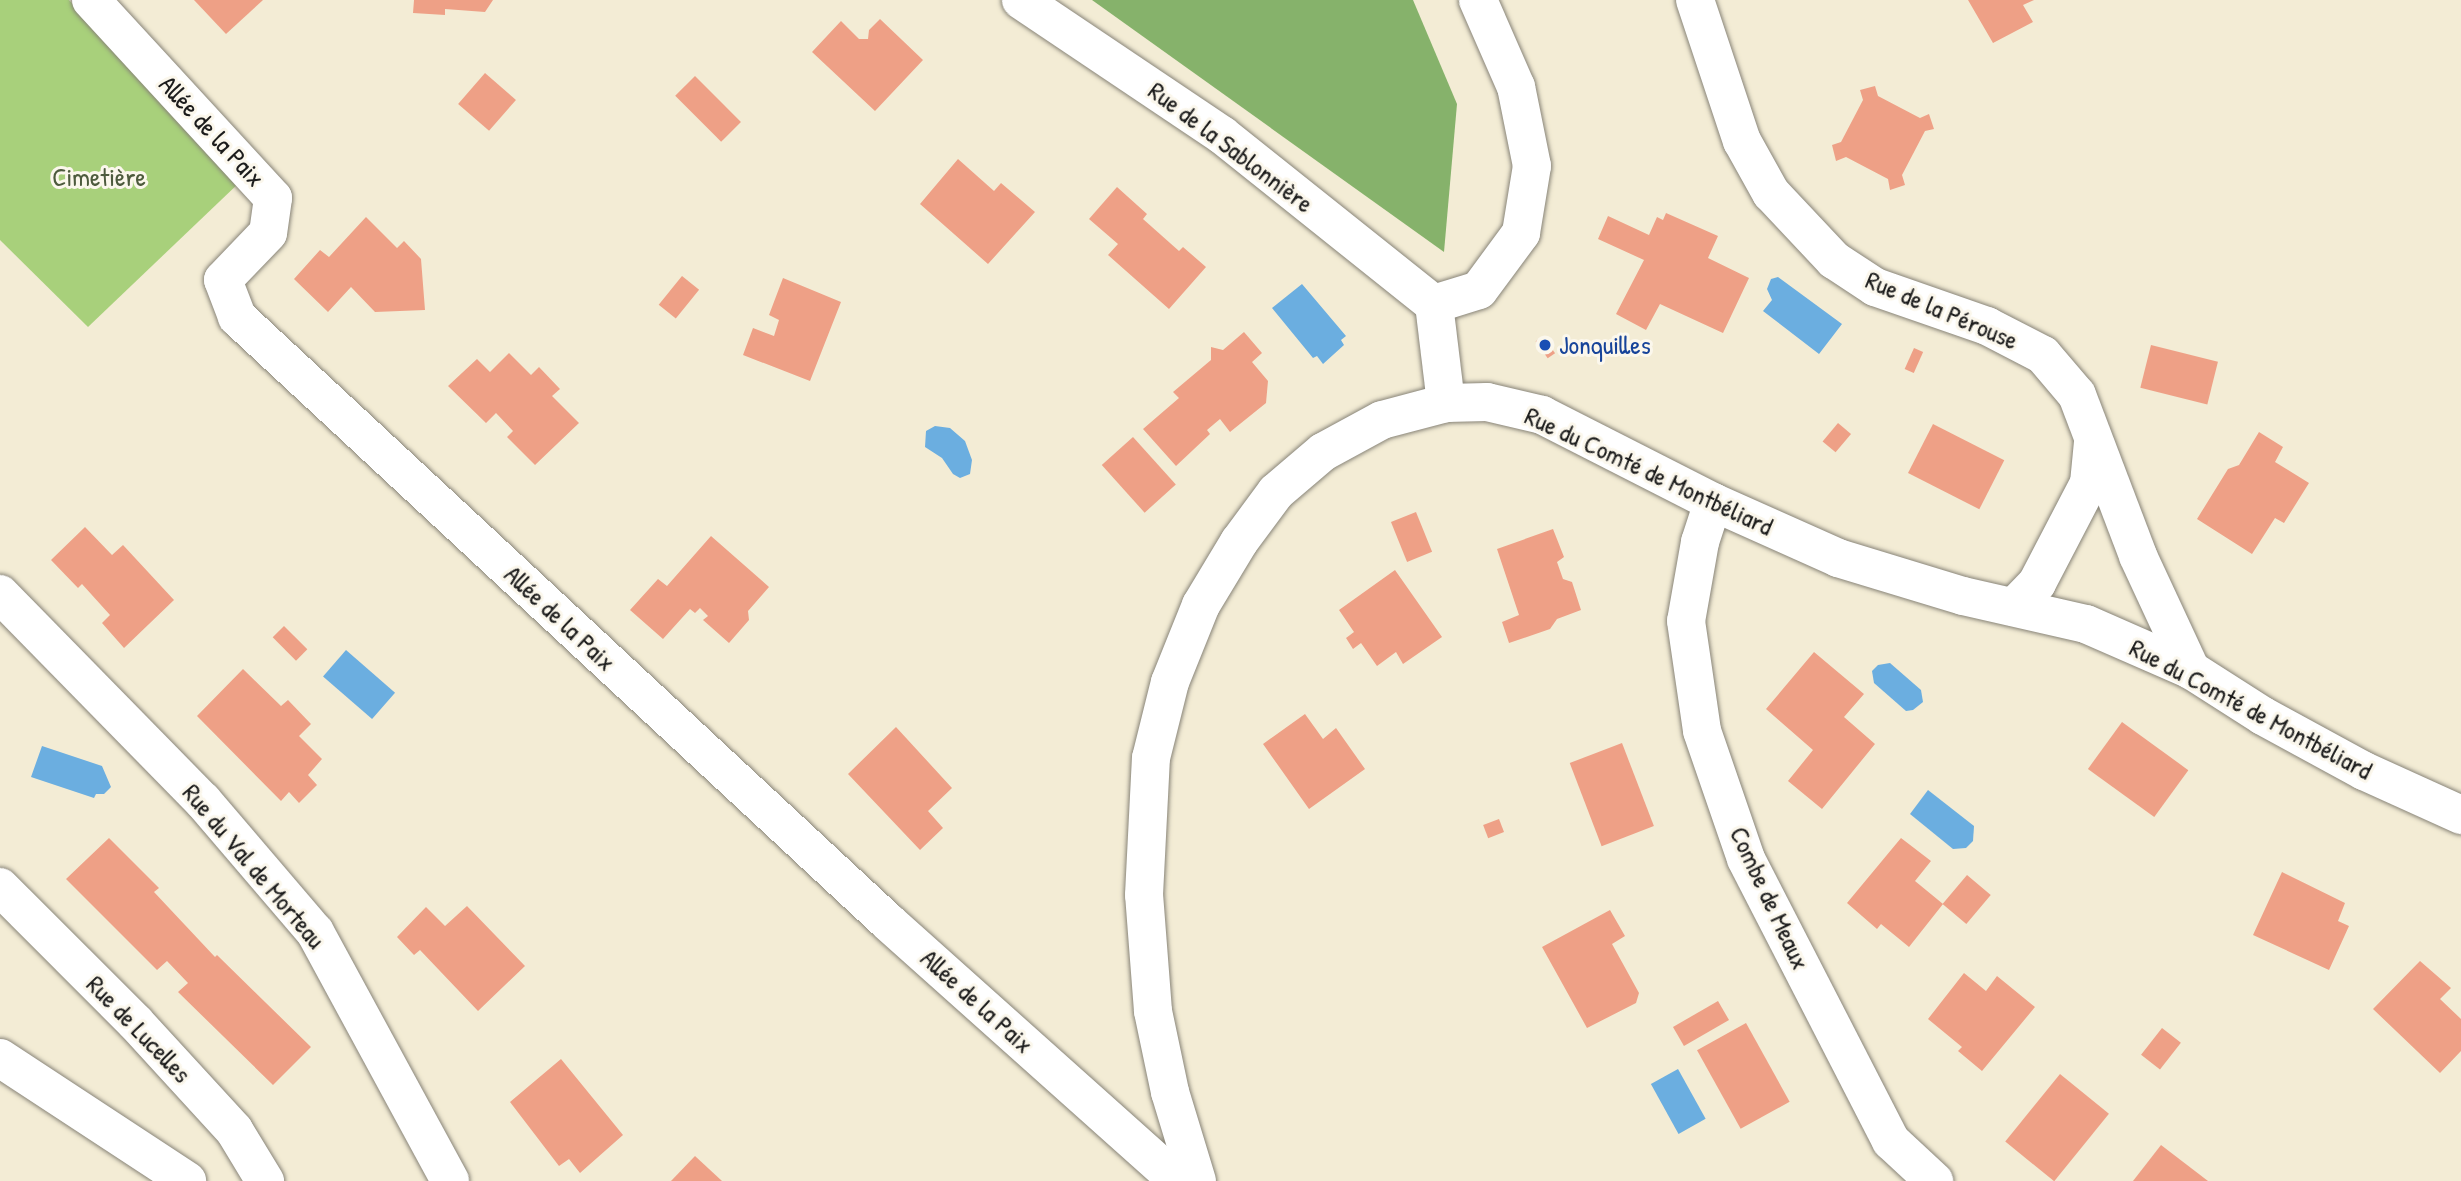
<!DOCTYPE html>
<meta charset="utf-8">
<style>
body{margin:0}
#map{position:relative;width:2461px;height:1181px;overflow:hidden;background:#f3ecd5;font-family:"Patrick Hand",sans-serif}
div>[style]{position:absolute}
.green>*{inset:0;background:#a8d07b}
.forest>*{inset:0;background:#86b26b}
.water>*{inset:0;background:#6baee0;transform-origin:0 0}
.building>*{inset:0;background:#eea086;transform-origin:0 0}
.roads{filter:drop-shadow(0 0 2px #888478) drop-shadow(0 0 2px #888478)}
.minor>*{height:38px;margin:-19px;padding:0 19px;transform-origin:19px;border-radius:19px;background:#fff}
.dots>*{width:19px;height:19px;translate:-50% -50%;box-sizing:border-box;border:4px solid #fbf7ec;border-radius:50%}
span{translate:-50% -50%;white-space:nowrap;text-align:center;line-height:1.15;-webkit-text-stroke:6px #fbf7ec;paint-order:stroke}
.street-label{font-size:26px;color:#1c1c1c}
.park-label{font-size:26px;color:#4d5b3d}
.transit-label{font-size:26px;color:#164399}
.left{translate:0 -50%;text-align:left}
</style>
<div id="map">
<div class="green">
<i style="clip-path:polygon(0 0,69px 0,241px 181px,88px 327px,0 240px)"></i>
</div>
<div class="forest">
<i style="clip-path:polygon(1092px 0,1413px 0,1457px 104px,1444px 252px)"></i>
</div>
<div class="water">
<i style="clip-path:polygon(1778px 277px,1842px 324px,1819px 354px,1763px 311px,1772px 300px,1767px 289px,1771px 279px)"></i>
<i style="clip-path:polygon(1302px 284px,1346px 336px,1341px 340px,1344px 345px,1323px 364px,1317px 356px,1313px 358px,1272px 308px)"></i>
<i style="clip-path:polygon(935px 426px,950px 428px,965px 441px,972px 460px,970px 474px,960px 478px,953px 474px,942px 458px,925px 447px,926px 431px)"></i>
<i style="left:346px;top:650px;width:65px;height:35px;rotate:41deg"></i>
<i style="clip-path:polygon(1890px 663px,1921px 690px,1923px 702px,1913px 710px,1906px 711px,1874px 683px,1872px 671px,1878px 665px)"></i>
<i style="clip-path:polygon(42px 746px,102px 766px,111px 787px,104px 794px,96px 794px,94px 798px,31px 777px)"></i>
<i style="clip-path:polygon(1928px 790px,1974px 826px,1973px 841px,1966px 848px,1953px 849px,1910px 814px)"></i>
<i style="left:1678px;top:1069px;width:57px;height:31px;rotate:61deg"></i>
</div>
<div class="building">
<i style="clip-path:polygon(194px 0,263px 0,226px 34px)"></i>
<i style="clip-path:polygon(414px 0,493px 0,485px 12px,445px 9px,445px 15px,413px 13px)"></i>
<i style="clip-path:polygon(1968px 0,2034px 0,2023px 5px,2033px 22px,1993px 43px)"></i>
<i style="clip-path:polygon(880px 19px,923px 60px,875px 111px,812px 52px,841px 21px,859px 39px,868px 39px,869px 30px)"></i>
<i style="left:485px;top:73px;width:41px;height:41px;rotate:41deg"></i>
<i style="left:695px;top:76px;width:65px;height:28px;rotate:45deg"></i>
<i style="clip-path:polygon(1875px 86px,1878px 96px,1920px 118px,1929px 114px,1934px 129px,1925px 131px,1902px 175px,1905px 185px,1890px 190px,1888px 179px,1846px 157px,1836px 161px,1832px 145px,1841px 142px,1863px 100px,1860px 90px)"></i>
<i style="clip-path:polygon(958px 159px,994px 191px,1001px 183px,1035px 212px,988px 264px,920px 204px)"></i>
<i style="clip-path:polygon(1117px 187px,1147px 214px,1143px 219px,1179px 251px,1183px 247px,1206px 267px,1169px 309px,1108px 255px,1118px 244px,1089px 219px)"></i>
<i style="clip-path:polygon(1666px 213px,1718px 236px,1708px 258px,1749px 278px,1723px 333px,1660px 304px,1646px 330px,1616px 314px,1644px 260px,1598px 239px,1608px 216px,1649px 235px,1657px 217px,1663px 220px)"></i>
<i style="clip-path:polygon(366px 217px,397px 248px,404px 241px,421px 259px,425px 310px,375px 312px,351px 287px,328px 312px,294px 279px,320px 250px,329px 257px)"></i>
<i style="left:682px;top:276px;width:22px;height:37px;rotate:39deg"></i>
<i style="clip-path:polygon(783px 278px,841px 302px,810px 381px,743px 355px,753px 328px,774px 336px,779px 320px,769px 315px)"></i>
<i style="clip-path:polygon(1244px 332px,1262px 353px,1252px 362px,1268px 381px,1266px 403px,1230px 432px,1220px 419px,1207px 430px,1210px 434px,1176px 466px,1143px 429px,1179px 398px,1173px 392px,1211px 360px,1211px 347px,1223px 350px)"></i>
<i style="left:1543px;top:336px;width:21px;height:9px;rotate:55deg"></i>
<i style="left:2151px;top:345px;width:69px;height:44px;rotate:14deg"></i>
<i style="left:1914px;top:348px;width:10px;height:23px;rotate:24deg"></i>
<i style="clip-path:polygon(509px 353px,531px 375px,539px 367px,560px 389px,552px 396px,579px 423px,535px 465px,507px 437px,513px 431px,496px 413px,486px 423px,448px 386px,477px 359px,490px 372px)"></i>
<i style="left:1838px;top:423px;width:17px;height:24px;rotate:40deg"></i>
<i style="left:1933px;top:424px;width:80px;height:55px;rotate:27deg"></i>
<i style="clip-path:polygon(2259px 432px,2283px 447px,2275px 462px,2309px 483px,2284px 523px,2275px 518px,2252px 554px,2197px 519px,2228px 469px,2239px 465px)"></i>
<i style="left:1133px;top:437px;width:64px;height:42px;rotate:48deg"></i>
<i style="left:1416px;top:512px;width:43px;height:27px;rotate:68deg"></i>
<i style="clip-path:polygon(85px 527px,112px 555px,123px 545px,174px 600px,124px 648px,102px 623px,110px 615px,82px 584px,78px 588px,51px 560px)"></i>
<i style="clip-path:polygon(1553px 529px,1564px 557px,1557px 562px,1563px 579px,1572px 582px,1581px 610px,1557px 619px,1550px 629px,1509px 643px,1502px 622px,1519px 615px,1497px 549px)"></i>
<i style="clip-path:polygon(711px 536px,769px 587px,748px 611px,749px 620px,729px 643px,703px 620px,708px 616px,700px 608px,695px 613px,690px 609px,663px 639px,630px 610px,658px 579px,667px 586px)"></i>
<i style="clip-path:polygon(1395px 570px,1442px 637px,1403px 664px,1396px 652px,1377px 666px,1361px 643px,1353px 649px,1346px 638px,1354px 632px,1339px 610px)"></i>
<i style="left:284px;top:626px;width:33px;height:16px;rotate:45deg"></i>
<i style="clip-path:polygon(1814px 652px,1864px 694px,1844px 717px,1875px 744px,1822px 809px,1788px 781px,1813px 750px,1766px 709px)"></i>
<i style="clip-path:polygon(243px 669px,281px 706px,288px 700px,311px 724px,299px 736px,322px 759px,308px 775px,317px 785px,299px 803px,289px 792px,281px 801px,197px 716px)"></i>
<i style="clip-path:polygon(1305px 714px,1323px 739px,1336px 728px,1365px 769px,1309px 809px,1263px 744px)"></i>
<i style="left:2122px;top:722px;width:82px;height:58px;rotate:36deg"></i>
<i style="clip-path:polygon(896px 727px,952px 788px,928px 811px,943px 828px,920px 850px,848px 774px)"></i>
<i style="left:1622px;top:743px;width:89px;height:56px;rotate:69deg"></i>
<i style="left:1499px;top:819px;width:14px;height:17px;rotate:69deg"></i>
<i style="clip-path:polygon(109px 838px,159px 888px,154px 892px,215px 957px,217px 955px,311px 1047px,273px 1085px,178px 992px,188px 983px,167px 961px,157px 970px,66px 879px)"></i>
<i style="clip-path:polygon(1901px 838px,1931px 861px,1915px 881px,1943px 904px,1909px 947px,1881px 924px,1877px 929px,1847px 903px)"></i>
<i style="clip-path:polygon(2282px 872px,2345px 903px,2338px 921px,2349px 926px,2329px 970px,2253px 935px)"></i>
<i style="left:1967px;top:875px;width:31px;height:38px;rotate:40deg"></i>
<i style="clip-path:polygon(467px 906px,525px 966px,478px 1011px,420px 950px,414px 955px,397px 937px,426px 907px,445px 926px)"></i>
<i style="clip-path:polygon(1610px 910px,1625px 936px,1612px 944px,1639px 993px,1636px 1003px,1587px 1028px,1542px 947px)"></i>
<i style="clip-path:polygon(2420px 961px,2451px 988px,2440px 999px,2461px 1019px,2461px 1051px,2440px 1073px,2373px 1009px)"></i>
<i style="clip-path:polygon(1964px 973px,1986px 991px,1997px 976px,2035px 1007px,1982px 1071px,1958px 1051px,1962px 1047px,1928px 1019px)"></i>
<i style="left:1718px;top:1001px;width:22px;height:52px;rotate:60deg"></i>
<i style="left:1746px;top:1023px;width:90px;height:56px;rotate:61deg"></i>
<i style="left:2162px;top:1028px;width:24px;height:34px;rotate:38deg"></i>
<i style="clip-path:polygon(561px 1059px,623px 1135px,580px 1173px,569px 1159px,559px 1166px,510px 1102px)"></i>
<i style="left:2060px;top:1074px;width:63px;height:87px;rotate:39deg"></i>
<i style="clip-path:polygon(2161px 1145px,2208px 1181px,2133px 1181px)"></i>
<i style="clip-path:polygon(695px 1156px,722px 1181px,671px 1181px)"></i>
</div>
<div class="roads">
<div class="minor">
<i style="left:91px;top:0;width:269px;rotate:47.4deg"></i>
<i style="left:273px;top:198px;width:35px;rotate:98deg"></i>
<i style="left:268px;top:233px;width:65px;rotate:133.8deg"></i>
<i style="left:223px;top:280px;width:40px;rotate:69deg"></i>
<i style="left:237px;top:317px;width:889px;rotate:42.9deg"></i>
<i style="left:888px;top:922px;width:384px;rotate:41.8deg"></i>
<i style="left:1174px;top:1178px;width:19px;rotate:-18deg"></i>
<i style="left:1021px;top:0;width:242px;rotate:33.9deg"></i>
<i style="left:1222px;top:135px;width:271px;rotate:38.6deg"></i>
<i style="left:1695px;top:0;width:149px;rotate:71.6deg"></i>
<i style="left:1742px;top:141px;width:60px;rotate:60.9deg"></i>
<i style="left:1771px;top:193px;width:92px;rotate:46.8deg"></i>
<i style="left:1834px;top:260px;width:49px;rotate:33.4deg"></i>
<i style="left:1875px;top:287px;width:119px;rotate:19.2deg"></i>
<i style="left:1987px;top:326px;width:63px;rotate:27.4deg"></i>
<i style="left:2043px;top:355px;width:52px;rotate:49.6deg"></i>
<i style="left:2077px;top:395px;width:172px;rotate:69.2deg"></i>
<i style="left:2138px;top:556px;width:126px;rotate:65.1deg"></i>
<i style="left:1434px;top:304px;width:47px;rotate:-17.3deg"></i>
<i style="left:1479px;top:290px;width:71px;rotate:-53.6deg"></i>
<i style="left:1521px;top:233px;width:68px;rotate:-80.7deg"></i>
<i style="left:1532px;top:166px;width:81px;rotate:-101.4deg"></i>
<i style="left:1516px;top:87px;width:95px;rotate:-113.6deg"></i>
<i style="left:1434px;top:304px;width:100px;rotate:83.1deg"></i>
<i style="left:1713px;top:502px;width:42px;rotate:108deg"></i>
<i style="left:1700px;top:542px;width:80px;rotate:100deg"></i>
<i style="left:1686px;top:621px;width:111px;rotate:81.7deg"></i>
<i style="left:1702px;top:731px;width:135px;rotate:71deg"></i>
<i style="left:1746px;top:859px;width:317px;rotate:62.8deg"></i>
<i style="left:1891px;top:1141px;width:59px;rotate:42.9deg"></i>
<i style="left:0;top:594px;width:290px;rotate:45.6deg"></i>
<i style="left:203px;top:801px;width:172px;rotate:49.5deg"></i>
<i style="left:315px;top:932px;width:283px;rotate:61.5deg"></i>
<i style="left:2014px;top:607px;width:33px;rotate:-46deg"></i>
<i style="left:2037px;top:583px;width:113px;rotate:-62.5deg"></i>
<i style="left:2089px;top:483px;width:41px;rotate:-84.4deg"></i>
<i style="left:0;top:887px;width:191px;rotate:45deg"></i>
<i style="left:135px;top:1022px;width:147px;rotate:47.5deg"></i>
<i style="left:234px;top:1130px;width:60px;rotate:58.7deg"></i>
<i style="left:0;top:1058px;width:224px;rotate:33.3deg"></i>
<i style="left:1197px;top:1181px;width:93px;rotate:-106.9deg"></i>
<i style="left:1170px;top:1092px;width:83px;rotate:-101.9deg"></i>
<i style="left:1153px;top:1011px;width:116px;rotate:-94.4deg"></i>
<i style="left:1144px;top:895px;width:137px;rotate:-87.1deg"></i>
<i style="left:1151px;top:758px;width:78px;rotate:-76deg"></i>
<i style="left:1170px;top:682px;width:83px;rotate:-68.1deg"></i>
<i style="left:1201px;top:605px;width:74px;rotate:-58.9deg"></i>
<i style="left:1239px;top:542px;width:62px;rotate:-53.5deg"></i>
<i style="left:1276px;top:492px;width:62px;rotate:-40.4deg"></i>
<i style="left:1323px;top:452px;width:67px;rotate:-28.5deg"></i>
<i style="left:1382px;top:420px;width:66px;rotate:-14.9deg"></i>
<i style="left:1446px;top:403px;width:41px;rotate:-1.4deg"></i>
<i style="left:1487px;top:402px;width:57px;rotate:13.3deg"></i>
<i style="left:1542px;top:415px;width:192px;rotate:27deg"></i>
<i style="left:1713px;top:502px;width:137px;rotate:24.1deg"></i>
<i style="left:1838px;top:558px;width:131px;rotate:16.9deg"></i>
<i style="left:1963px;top:596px;width:126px;rotate:12.8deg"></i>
<i style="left:2086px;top:624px;width:115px;rotate:23.7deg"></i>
<i style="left:2191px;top:670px;width:85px;rotate:32.6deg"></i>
<i style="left:2263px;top:716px;width:115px;rotate:28.6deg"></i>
<i style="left:2364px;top:771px;width:107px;rotate:24.4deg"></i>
</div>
</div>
<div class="dots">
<i style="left:1545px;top:345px;background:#1a4fb4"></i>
</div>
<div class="street-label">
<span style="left:212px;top:131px;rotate:47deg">Allée de la Paix</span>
<span style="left:1231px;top:147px;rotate:37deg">Rue de la Sablonnière</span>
<span style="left:1942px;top:310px;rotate:23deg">Rue de la Pérouse</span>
<span style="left:1649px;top:471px;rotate:25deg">Rue du Comté de Montbéliard</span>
<span style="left:560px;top:618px;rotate:43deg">Allée de la Paix</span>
<span style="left:2251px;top:709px;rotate:28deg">Rue du Comté de Montbéliard</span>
<span style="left:254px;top:866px;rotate:50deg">Rue du Val de Morteau</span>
<span style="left:1770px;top:898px;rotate:65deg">Combe de Meaux</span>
<span style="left:977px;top:1001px;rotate:42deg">Allée de la Paix</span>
<span style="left:139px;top:1029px;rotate:46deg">Rue de Lucelles</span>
</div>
<div class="park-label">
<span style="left:99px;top:177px">Cimetière</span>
</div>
<div class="transit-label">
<span class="left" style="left:1559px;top:345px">Jonquilles</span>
</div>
</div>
